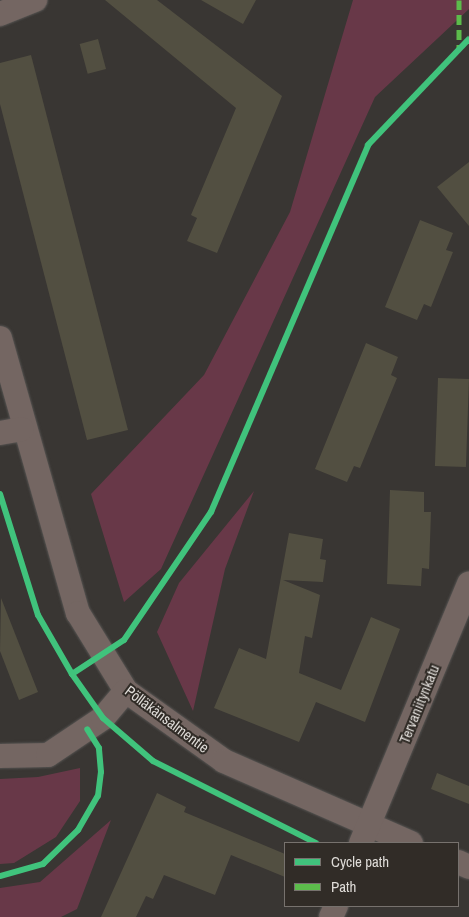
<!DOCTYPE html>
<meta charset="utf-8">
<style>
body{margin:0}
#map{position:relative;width:469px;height:917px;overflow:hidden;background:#393633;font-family:"Archivo Narrow",sans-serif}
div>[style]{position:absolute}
.green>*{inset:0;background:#683848}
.building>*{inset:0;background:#524f41;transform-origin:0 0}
.roads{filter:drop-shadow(0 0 1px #565452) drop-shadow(0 0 1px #565452)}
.minor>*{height:24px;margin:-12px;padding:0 12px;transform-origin:12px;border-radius:12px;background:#746662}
.quiet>*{height:5px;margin-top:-2.5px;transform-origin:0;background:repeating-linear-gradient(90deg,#5cbc4b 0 10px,transparent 0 15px)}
.cycleway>*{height:6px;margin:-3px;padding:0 3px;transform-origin:3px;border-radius:3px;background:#40c37c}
span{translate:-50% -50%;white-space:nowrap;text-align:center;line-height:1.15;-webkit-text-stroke:4px #312c27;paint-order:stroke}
.street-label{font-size:15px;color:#dfdcd8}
.legend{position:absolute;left:284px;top:842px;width:175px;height:65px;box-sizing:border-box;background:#312c27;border:1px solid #77726e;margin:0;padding:6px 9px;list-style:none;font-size:15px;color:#dfdcd8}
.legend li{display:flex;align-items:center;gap:10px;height:25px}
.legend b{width:25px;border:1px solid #77726e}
</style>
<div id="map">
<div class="green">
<i style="clip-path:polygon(353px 0,469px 0,469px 9px,375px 97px,161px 569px,124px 602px,91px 494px,204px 375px,290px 212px)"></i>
<i style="clip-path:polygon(254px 491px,225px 569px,193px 711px,157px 632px,179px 583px)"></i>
<i style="clip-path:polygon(80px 768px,80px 801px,56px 837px,14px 863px,0 864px,0 779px,38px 777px)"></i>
<i style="clip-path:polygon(111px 820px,77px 909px,61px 917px,0 917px,0 888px,40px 882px)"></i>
</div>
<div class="building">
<i style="clip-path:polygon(105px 0,157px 0,282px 96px,217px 253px,187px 241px,197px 218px,191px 215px,236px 108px)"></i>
<i style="clip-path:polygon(201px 0,256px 0,243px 24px)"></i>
<i style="left:98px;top:39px;width:31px;height:19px;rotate:75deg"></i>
<i style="clip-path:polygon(31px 55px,128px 430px,87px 440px,0 104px,0 63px)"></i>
<i style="clip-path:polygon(469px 162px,469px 226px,437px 187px)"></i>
<i style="clip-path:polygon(420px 220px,453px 233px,446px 250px,453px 252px,431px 307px,424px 304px,417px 320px,385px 307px)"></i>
<i style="clip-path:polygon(366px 343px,398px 357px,391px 375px,397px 378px,360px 468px,354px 466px,347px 482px,315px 469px)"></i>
<i style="left:438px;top:378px;width:31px;height:88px;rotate:2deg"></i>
<i style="clip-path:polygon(390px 490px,424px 492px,424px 512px,431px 512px,429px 569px,422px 568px,421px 586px,387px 584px)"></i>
<i style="clip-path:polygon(289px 533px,323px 539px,320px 559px,326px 560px,323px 582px,283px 580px,320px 595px,312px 638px,305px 636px,299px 673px,341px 690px,371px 617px,400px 629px,365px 722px,316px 702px,299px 742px,214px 708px,239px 648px,266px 659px)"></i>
<i style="clip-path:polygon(1px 598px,38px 692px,19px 700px,0 651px)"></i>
<i style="clip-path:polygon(437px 773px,469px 786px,469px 804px,431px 789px)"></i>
<i style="clip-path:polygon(157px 793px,186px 807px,184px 812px,285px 854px,285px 877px,231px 855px,215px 895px,164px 875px,153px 899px,146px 896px,136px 917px,101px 917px)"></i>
</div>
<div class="roads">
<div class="minor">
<i style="left:0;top:14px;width:38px;rotate:-22deg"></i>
<i style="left:0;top:338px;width:286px;rotate:74.2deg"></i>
<i style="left:78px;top:613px;width:92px;rotate:58.4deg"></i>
<i style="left:126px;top:691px;width:120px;rotate:35.5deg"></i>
<i style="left:224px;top:761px;width:204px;rotate:23.7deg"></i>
<i style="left:0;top:433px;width:22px;rotate:-10deg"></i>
<i style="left:0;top:756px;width:48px;rotate:-1.2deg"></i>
<i style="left:48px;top:755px;width:66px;rotate:-33.9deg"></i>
<i style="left:103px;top:718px;width:35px;rotate:-50deg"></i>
<i style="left:361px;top:843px;width:281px;rotate:-67.4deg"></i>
<i style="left:458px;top:862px;width:12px;rotate:24deg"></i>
<i style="left:331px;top:917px;width:12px;rotate:-66deg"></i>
</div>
</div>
<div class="quiet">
<i style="left:459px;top:0;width:49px;rotate:90deg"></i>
</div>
<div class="cycleway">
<i style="left:0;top:494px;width:127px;rotate:72.6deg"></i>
<i style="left:38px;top:615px;width:68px;rotate:60deg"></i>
<i style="left:316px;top:843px;width:182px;rotate:-153.3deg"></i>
<i style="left:153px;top:761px;width:66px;rotate:-139.3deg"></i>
<i style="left:103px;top:718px;width:54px;rotate:-125.2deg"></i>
<i style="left:72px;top:674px;width:62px;rotate:-33.2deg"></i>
<i style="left:124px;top:640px;width:155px;rotate:-55.8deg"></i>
<i style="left:211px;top:512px;width:399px;rotate:-66.8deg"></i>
<i style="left:368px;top:145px;width:146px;rotate:-46.4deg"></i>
<i style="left:0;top:876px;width:45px;rotate:-15.6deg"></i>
<i style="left:43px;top:864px;width:49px;rotate:-44.2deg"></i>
<i style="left:78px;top:830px;width:39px;rotate:-60deg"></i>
<i style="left:98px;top:796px;width:24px;rotate:-83deg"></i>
<i style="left:101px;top:772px;width:24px;rotate:-95deg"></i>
<i style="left:99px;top:748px;width:22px;rotate:-122deg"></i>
</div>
<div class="street-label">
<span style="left:419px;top:704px;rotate:-68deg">Tervaniitynkatu</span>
<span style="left:167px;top:719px;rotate:37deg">Pölläkänsalmentie</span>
</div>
<ul class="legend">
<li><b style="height:6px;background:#40c37c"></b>Cycle path</li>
<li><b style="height:6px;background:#5cbc4b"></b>Path</li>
</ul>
</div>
